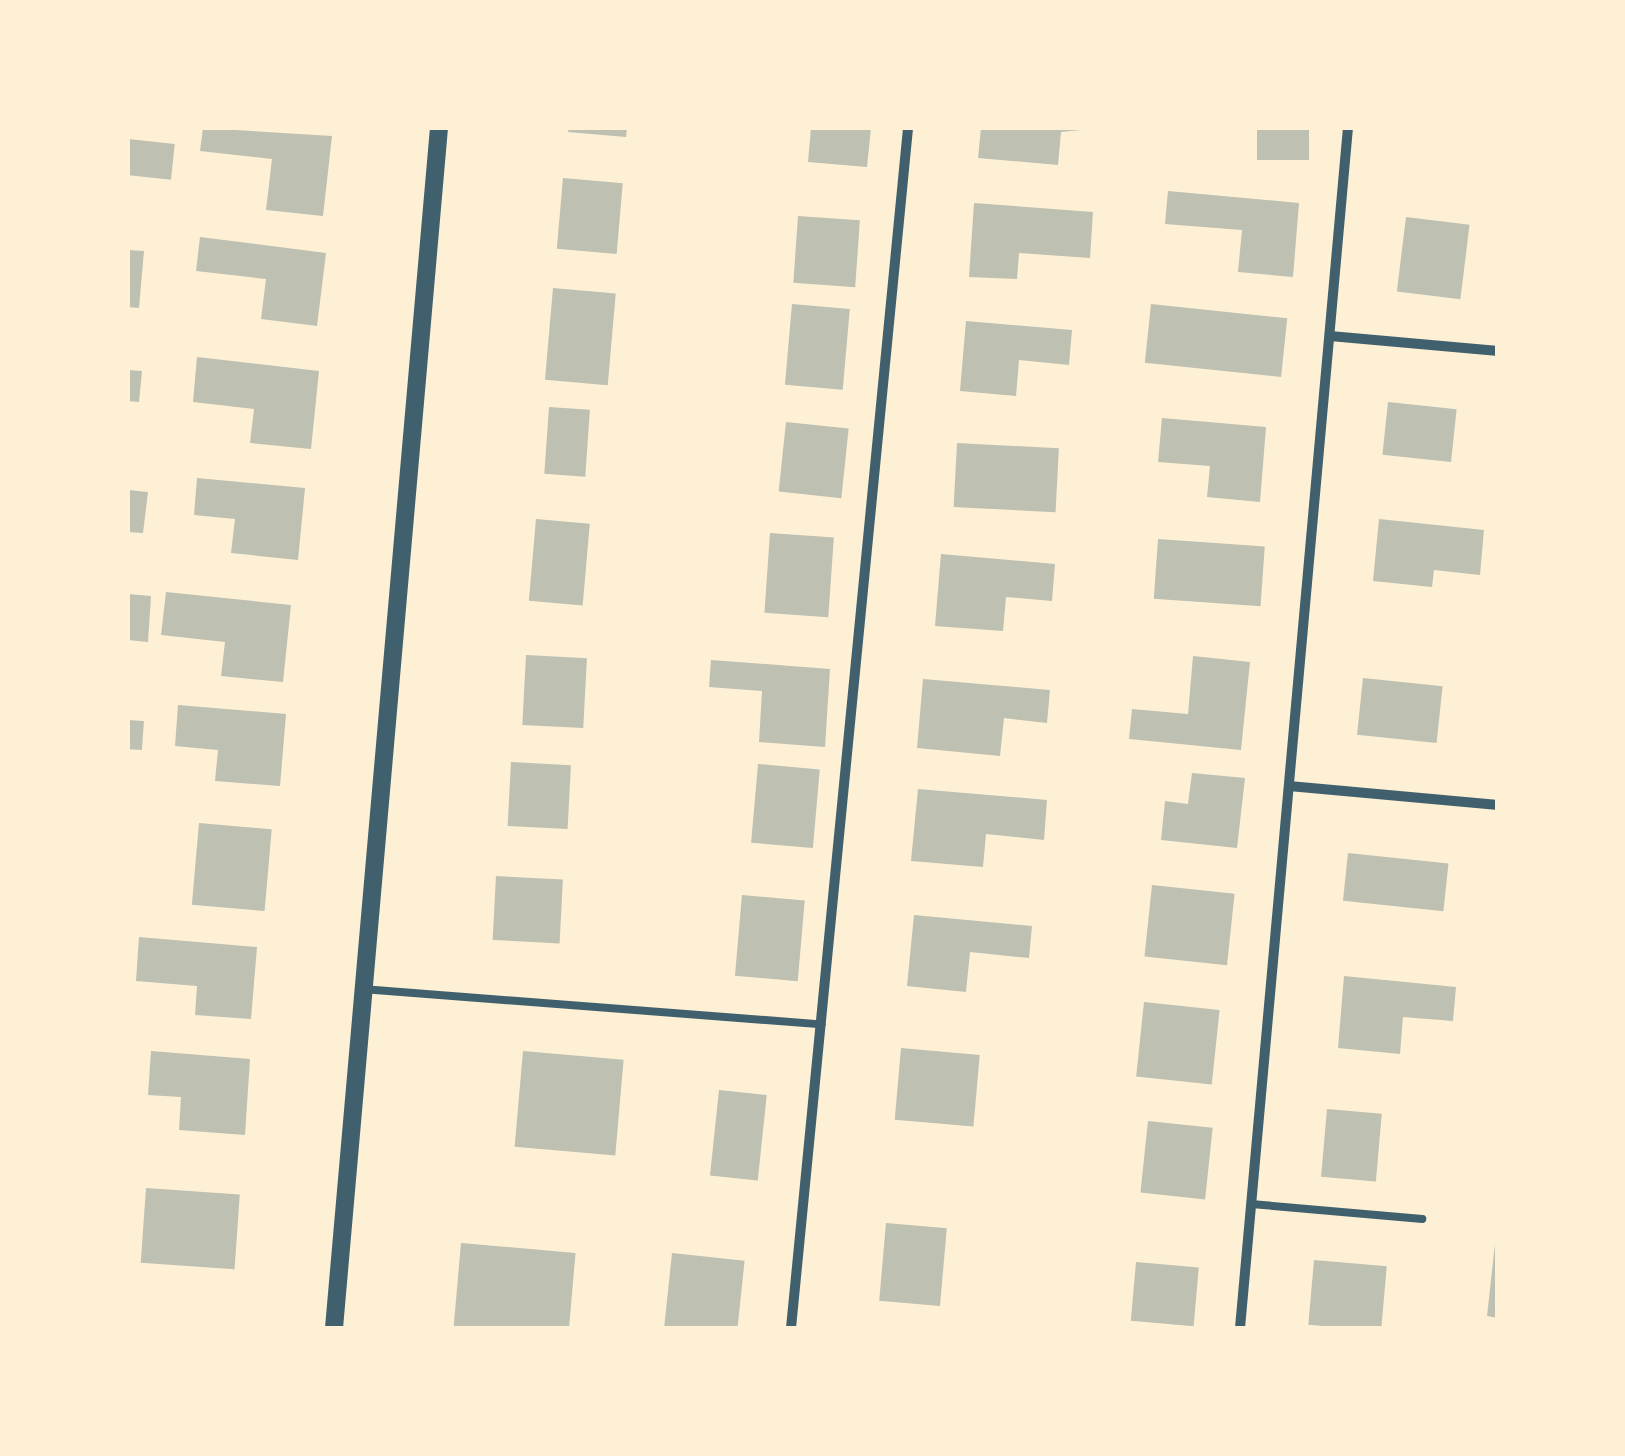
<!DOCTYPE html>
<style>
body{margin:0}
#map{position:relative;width:1625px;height:1456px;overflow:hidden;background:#fdf0d5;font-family:"Golos Text",sans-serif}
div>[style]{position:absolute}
.building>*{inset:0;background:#bec0b2;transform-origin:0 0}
.service>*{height:8px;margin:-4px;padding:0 4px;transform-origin:4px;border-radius:4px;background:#3f606c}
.minor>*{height:10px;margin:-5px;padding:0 5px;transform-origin:5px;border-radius:5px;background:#3f606c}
.tertiary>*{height:18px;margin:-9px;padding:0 9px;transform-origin:9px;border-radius:9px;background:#3f606c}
span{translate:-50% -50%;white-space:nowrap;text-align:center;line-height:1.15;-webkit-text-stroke:8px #fdf0d5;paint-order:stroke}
.frame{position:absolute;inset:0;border:130px solid #fdf0d5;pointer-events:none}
</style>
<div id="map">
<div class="building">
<i style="clip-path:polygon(203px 128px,332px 136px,323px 216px,266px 210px,272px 159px,200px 151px)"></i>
<i style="clip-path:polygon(569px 128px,627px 128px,626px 137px,568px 132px)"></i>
<i style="clip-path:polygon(811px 128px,871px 128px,867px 167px,808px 162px)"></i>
<i style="clip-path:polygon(981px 128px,1101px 128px,1061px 132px,1058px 165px,978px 158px)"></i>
<i style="left:1257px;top:128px;width:52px;height:32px"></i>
<i style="left:128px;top:139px;width:47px;height:36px;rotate:6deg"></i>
<i style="left:563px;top:178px;width:60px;height:71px;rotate:5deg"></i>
<i style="clip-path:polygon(1168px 191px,1299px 203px,1293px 277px,1238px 272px,1242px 230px,1165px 224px)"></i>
<i style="clip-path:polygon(974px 203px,1093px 212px,1090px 258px,1019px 253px,1017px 279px,969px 277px)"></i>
<i style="left:798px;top:216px;width:62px;height:67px;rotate:4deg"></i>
<i style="left:1406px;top:217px;width:64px;height:75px;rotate:7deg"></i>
<i style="clip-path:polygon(200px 237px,326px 253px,317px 326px,261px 319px,266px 279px,196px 271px)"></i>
<i style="clip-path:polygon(128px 250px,144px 251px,139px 308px,128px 307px)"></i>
<i style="left:553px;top:288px;width:63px;height:92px;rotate:5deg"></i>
<i style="left:792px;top:304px;width:58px;height:81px;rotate:5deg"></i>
<i style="left:1151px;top:304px;width:137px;height:59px;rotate:6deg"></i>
<i style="clip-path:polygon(966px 321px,1072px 330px,1069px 365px,1019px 360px,1016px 396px,960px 391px)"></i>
<i style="clip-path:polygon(197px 357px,319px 371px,311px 449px,250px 443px,254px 409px,193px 402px)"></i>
<i style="clip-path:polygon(128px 370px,142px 371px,139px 402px,128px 401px)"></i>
<i style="left:1388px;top:402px;width:69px;height:53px;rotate:6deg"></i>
<i style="left:549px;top:407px;width:41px;height:67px;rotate:4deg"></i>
<i style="clip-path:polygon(1162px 418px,1266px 427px,1260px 502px,1207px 497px,1210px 466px,1158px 462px)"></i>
<i style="left:786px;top:422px;width:63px;height:70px;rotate:6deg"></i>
<i style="left:957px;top:443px;width:102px;height:64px;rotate:3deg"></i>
<i style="clip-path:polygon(197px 478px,305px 488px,298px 560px,231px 553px,235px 519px,194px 515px)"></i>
<i style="clip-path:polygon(128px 490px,148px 492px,143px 533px,128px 532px)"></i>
<i style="left:536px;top:519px;width:54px;height:82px;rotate:5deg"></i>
<i style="clip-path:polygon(1379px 519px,1484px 530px,1480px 575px,1434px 570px,1432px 587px,1373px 581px)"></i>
<i style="left:770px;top:533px;width:64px;height:80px;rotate:4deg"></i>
<i style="left:1158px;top:539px;width:107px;height:60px;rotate:4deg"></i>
<i style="clip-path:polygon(941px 554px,1055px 564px,1052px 601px,1006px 597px,1003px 631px,935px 626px)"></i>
<i style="clip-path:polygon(166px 592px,291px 605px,283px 682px,221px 676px,225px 642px,161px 635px)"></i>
<i style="clip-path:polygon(128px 594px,151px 596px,148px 642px,128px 640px)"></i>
<i style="left:526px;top:655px;width:61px;height:70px;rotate:3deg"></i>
<i style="clip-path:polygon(1193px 656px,1250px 662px,1241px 750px,1129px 739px,1132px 709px,1188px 714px)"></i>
<i style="clip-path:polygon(711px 660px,830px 669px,825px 747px,759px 742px,762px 691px,709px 687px)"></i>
<i style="left:1363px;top:678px;width:80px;height:57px;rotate:6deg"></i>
<i style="clip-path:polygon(923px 679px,1050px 690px,1047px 723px,1004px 718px,1000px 756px,917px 748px)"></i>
<i style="clip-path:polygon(178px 705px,286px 714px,280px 786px,215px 781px,218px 750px,175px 746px)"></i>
<i style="left:128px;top:720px;width:16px;height:29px;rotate:4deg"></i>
<i style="left:511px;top:762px;width:60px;height:64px;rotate:3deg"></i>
<i style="left:758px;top:764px;width:62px;height:79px;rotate:5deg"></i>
<i style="clip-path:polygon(1192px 773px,1245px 778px,1237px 848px,1161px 840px,1165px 801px,1188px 804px)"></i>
<i style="clip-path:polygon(918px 789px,1047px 800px,1044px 840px,986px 834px,983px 867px,911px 861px)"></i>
<i style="left:199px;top:823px;width:73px;height:82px;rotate:5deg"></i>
<i style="left:1348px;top:853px;width:101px;height:48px;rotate:6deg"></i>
<i style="left:496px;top:876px;width:67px;height:64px;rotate:3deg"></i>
<i style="left:1152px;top:885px;width:83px;height:72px;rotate:6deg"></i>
<i style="left:742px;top:895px;width:63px;height:81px;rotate:5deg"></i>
<i style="clip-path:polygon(914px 915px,1032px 926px,1029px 958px,970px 952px,966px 992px,907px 986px)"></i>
<i style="clip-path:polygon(139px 937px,257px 947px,251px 1019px,195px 1015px,197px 986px,136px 981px)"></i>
<i style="clip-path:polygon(1344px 976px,1456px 987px,1453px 1021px,1403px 1017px,1400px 1054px,1338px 1048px)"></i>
<i style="left:1144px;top:1002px;width:76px;height:75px;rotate:6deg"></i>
<i style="left:901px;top:1048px;width:79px;height:72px;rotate:5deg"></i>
<i style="clip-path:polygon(151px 1051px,250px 1059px,245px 1135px,179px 1130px,181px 1097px,148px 1095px)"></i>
<i style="left:523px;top:1051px;width:101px;height:96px;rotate:5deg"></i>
<i style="left:719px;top:1090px;width:48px;height:86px;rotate:6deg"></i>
<i style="left:1327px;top:1109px;width:55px;height:68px;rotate:5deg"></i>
<i style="left:1148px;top:1121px;width:65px;height:72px;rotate:6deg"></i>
<i style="left:146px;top:1188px;width:94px;height:75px;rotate:4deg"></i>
<i style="left:886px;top:1223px;width:61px;height:78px;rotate:5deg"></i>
<i style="left:461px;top:1243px;width:115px;height:85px;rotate:5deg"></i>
<i style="clip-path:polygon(1495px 1244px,1498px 1244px,1498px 1318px,1487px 1316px)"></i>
<i style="left:672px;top:1253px;width:73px;height:75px;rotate:6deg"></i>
<i style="left:1314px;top:1260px;width:73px;height:65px;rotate:5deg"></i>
<i style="left:1136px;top:1262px;width:63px;height:59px;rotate:5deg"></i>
</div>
<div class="service">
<i style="left:362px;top:989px;width:461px;rotate:4.4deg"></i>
<i style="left:1251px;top:1204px;width:172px;rotate:5deg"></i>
</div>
<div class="minor">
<i style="left:1330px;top:336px;width:169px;rotate:5.1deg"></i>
<i style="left:1289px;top:786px;width:210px;rotate:5.2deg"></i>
<i style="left:791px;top:1328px;width:1206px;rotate:-84.43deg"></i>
<i style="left:1240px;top:1328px;width:1205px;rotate:-84.86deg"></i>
</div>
<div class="tertiary">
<i style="left:334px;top:1328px;width:1205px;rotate:-85deg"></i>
</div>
<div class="frame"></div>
</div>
